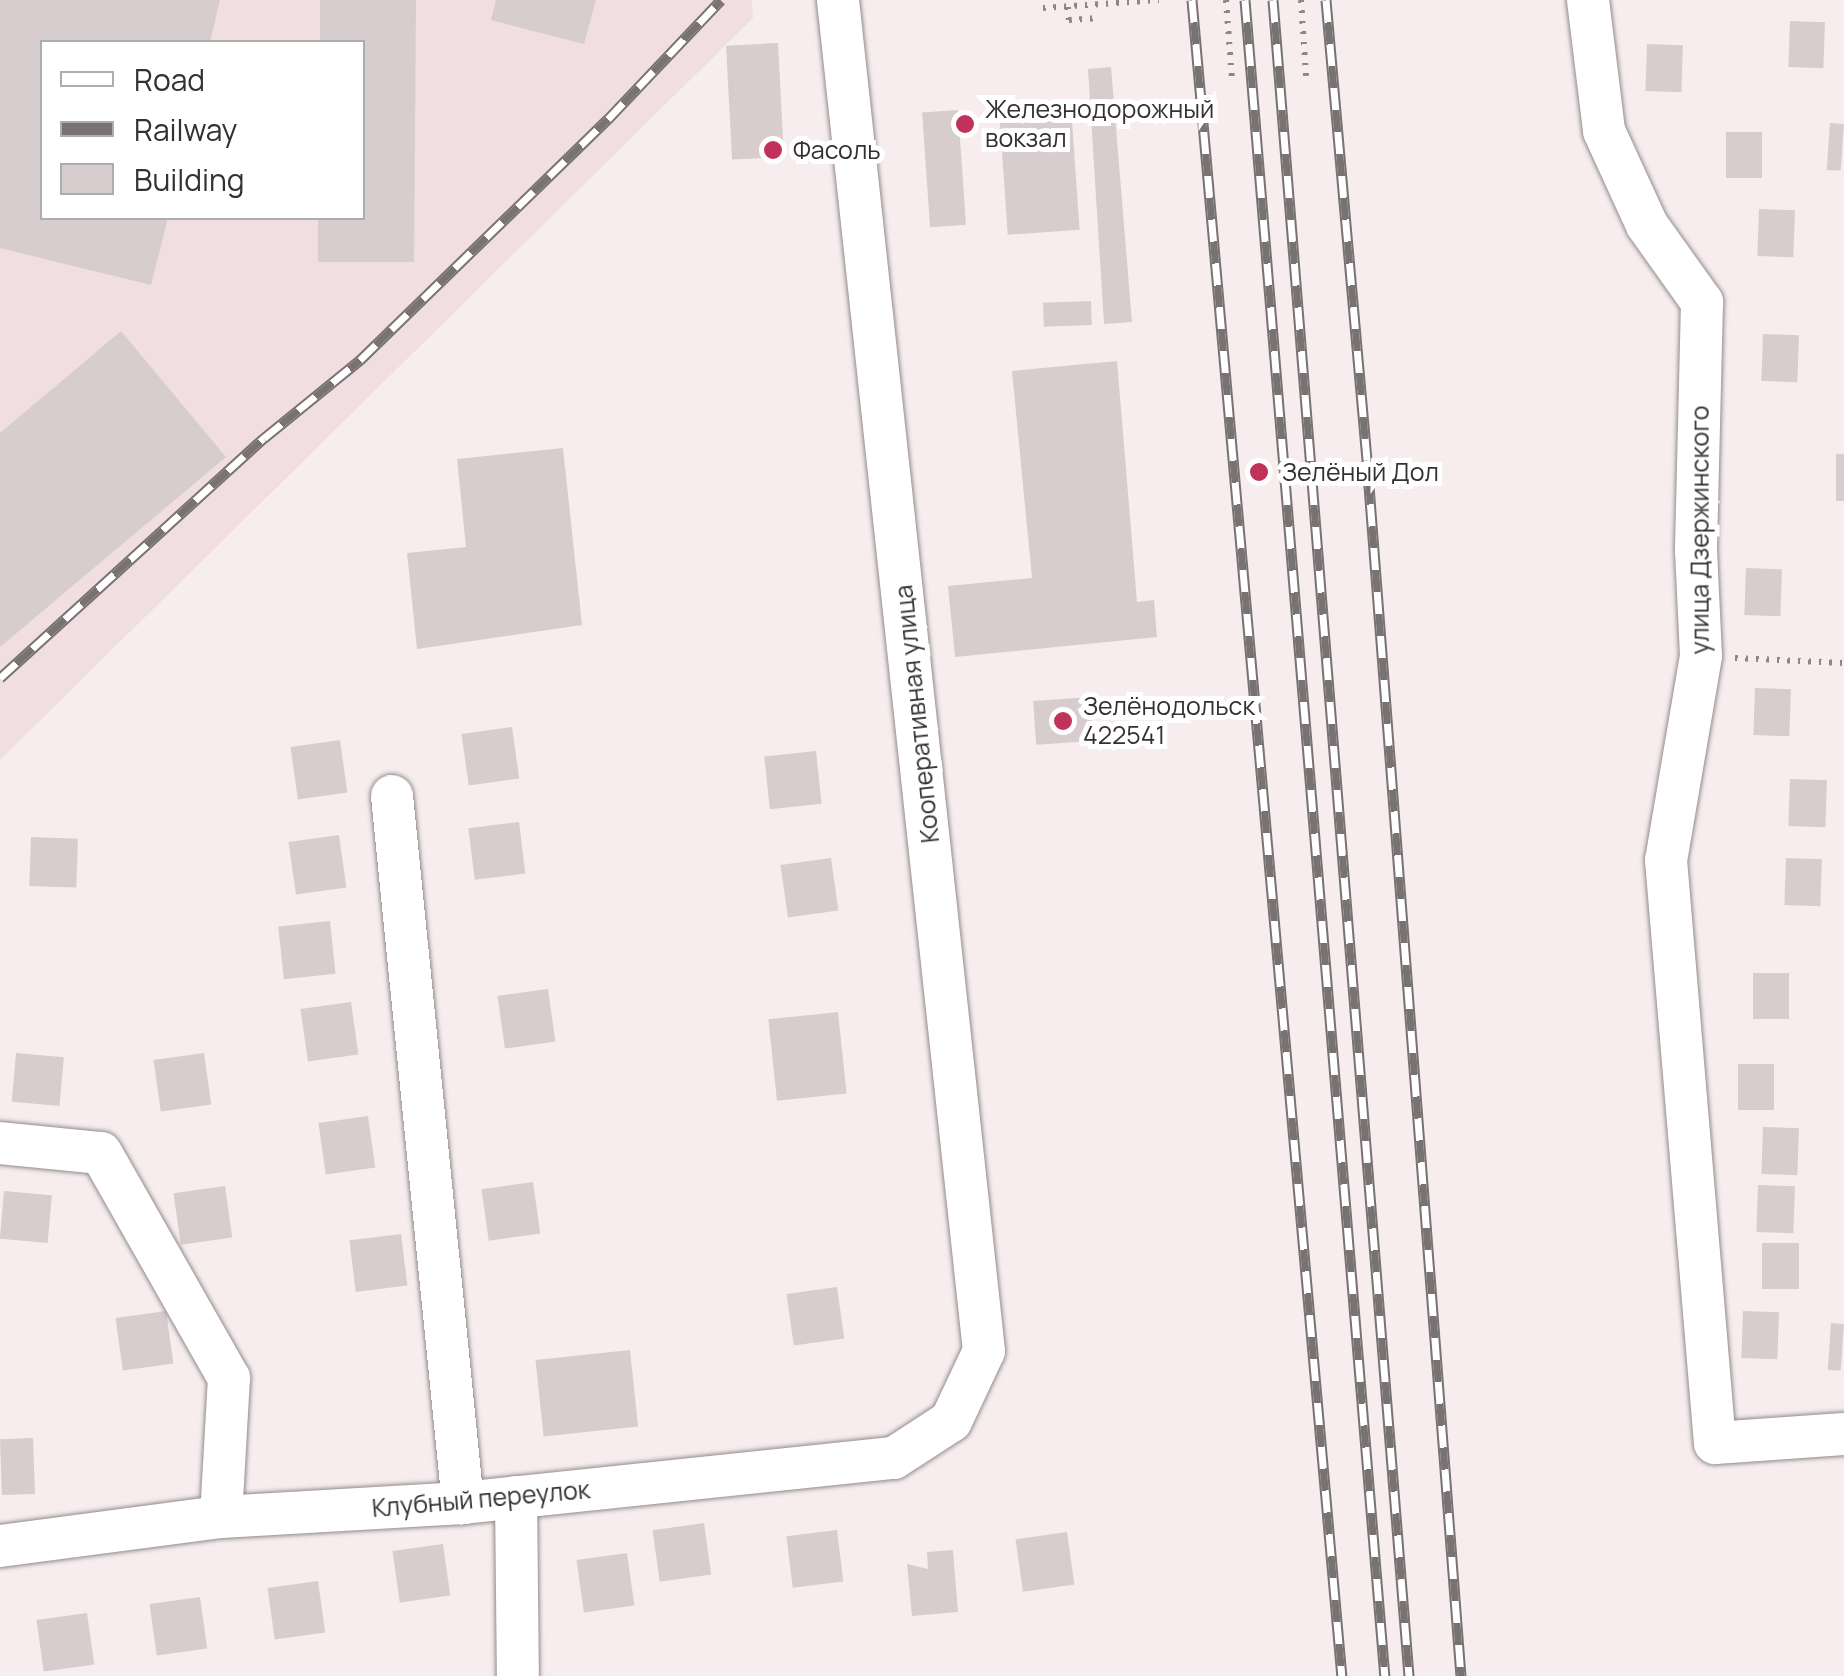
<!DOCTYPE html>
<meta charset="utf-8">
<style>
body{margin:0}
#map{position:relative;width:1844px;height:1676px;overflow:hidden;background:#f7edee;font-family:Manrope,sans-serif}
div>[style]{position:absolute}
.built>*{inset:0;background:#f1dee0}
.building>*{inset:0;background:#d7cdce;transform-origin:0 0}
.path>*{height:6px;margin-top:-3px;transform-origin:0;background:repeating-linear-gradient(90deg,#8d8687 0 2.5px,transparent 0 10.5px)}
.roads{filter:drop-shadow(0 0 2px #948b8c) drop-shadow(0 0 2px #948b8c)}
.minor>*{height:42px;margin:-21px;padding:0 21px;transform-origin:21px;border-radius:21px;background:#fff}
.rail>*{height:11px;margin-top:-5.5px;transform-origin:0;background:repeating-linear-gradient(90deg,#fff 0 22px,#787273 0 44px);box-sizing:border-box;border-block:2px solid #787273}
.dots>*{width:28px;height:28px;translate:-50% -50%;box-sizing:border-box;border:5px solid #fff;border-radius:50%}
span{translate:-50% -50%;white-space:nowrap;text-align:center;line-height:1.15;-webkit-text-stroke:10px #fff;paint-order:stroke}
.poi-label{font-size:25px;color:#353131}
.left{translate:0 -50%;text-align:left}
.street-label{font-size:25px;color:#353131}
.legend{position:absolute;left:40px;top:40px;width:325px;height:180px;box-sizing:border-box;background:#fff;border:2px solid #aeadad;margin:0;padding:12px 18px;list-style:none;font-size:30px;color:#353131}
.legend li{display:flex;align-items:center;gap:20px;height:50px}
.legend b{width:50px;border:2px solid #aeadad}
</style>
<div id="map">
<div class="built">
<i style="clip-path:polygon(evenodd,0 0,752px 0,753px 18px,0 760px,0 0,42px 42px,362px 42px,362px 218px,42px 218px,42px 42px)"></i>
</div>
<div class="building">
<i style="clip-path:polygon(0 0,220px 0,210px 42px,42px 42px,42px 218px,168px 218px,151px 285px,0 248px)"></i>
<i style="clip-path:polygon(320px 0,416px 0,414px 262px,318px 262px,318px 218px,362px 218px,362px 42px,320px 42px)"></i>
<i style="clip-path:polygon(496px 0,596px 0,584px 44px,491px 20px)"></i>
<i style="left:1790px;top:21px;width:35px;height:46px;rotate:2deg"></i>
<i style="left:778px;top:43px;width:114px;height:52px;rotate:87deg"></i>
<i style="left:1647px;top:44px;width:36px;height:47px;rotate:2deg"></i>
<i style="clip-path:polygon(1111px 67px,1132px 322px,1104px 324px,1088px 69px)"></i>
<i style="left:1071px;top:107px;width:123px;height:72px;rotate:86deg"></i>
<i style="left:958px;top:110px;width:115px;height:36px;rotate:86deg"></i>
<i style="left:1830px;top:123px;width:14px;height:47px;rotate:4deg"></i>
<i style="left:1726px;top:132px;width:36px;height:46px"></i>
<i style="left:1759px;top:209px;width:36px;height:47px;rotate:2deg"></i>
<i style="left:1091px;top:301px;width:24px;height:48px;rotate:88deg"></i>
<i style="clip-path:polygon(121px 331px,226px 457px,0 647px,0 433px)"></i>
<i style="left:1763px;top:334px;width:36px;height:47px;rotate:2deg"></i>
<i style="clip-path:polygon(1117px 361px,1137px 602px,1154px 600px,1157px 637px,955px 657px,948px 586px,1032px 578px,1012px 371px)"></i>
<i style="clip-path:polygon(563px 448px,582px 625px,417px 649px,407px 553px,466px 547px,457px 459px)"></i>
<i style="left:1836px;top:454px;width:8px;height:47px"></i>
<i style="left:1746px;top:568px;width:36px;height:47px;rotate:2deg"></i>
<i style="left:1755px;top:688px;width:36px;height:47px;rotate:2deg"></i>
<i style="left:1090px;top:697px;width:44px;height:57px;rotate:86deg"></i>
<i style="left:512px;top:727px;width:52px;height:51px;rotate:82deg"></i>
<i style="left:340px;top:740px;width:53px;height:50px;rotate:82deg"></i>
<i style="left:816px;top:751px;width:53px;height:52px;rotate:84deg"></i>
<i style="left:1790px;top:779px;width:37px;height:47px;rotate:2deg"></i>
<i style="left:519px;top:822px;width:52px;height:51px;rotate:83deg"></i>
<i style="left:339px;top:835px;width:53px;height:51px;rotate:82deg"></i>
<i style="left:31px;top:837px;width:47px;height:49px;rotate:2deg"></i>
<i style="left:831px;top:858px;width:53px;height:51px;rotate:82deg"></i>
<i style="left:1786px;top:858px;width:36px;height:47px;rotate:2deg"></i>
<i style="left:330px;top:921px;width:53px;height:52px;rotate:84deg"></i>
<i style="left:1753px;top:973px;width:36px;height:46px"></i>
<i style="left:548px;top:989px;width:53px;height:51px;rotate:82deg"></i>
<i style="left:351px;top:1002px;width:53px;height:51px;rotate:82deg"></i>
<i style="left:838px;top:1012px;width:82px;height:70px;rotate:84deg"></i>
<i style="left:16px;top:1053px;width:48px;height:49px;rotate:5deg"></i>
<i style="left:204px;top:1053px;width:52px;height:51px;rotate:82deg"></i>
<i style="left:1738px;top:1064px;width:36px;height:46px"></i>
<i style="left:368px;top:1116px;width:52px;height:50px;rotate:82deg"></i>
<i style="left:1763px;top:1127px;width:36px;height:47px;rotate:2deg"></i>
<i style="left:533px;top:1182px;width:52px;height:52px;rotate:82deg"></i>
<i style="left:1758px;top:1185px;width:37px;height:47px;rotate:2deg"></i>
<i style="left:225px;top:1186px;width:52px;height:52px;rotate:82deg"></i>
<i style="left:4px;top:1191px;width:48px;height:48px;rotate:5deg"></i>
<i style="left:401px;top:1234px;width:52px;height:52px;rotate:83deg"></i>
<i style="left:1762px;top:1243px;width:37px;height:46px"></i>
<i style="left:837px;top:1287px;width:52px;height:51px;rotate:82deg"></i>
<i style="left:166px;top:1311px;width:53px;height:51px;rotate:82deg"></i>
<i style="left:1743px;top:1311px;width:36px;height:47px;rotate:2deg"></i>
<i style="left:1831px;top:1323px;width:13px;height:47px;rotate:4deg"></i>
<i style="left:630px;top:1350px;width:77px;height:95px;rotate:84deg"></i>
<i style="left:33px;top:1438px;width:56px;height:33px;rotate:88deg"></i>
<i style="left:704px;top:1523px;width:52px;height:52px;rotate:82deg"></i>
<i style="left:837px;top:1530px;width:52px;height:51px;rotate:83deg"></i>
<i style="left:1067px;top:1532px;width:53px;height:52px;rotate:82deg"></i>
<i style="left:443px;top:1544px;width:52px;height:51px;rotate:82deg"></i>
<i style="clip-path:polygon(953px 1550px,958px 1612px,912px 1616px,907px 1564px,928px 1569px,927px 1552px)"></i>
<i style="left:627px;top:1553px;width:53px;height:51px;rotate:82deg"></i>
<i style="left:318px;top:1581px;width:52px;height:51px;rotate:82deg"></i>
<i style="left:200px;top:1597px;width:52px;height:51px;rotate:82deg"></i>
<i style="left:87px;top:1613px;width:52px;height:51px;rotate:82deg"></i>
</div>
<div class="path">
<i style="left:1226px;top:0;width:79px;rotate:85.7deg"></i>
<i style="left:1301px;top:0;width:76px;rotate:86.2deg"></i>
<i style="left:1068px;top:7px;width:13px;rotate:86deg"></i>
<i style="left:1069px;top:20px;width:26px;rotate:-4deg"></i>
<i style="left:1043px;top:8px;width:116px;rotate:-3.9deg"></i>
<i style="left:1735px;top:658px;width:109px;rotate:2.6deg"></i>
</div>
<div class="roads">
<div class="minor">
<i style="left:1588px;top:0;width:132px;rotate:83deg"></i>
<i style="left:1604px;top:131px;width:103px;rotate:65.4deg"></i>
<i style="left:1647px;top:225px;width:95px;rotate:54.5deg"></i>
<i style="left:1702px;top:302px;width:248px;rotate:91.4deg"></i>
<i style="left:1696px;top:550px;width:106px;rotate:87.3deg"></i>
<i style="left:1701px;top:656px;width:207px;rotate:99.7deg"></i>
<i style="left:1666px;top:860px;width:585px;rotate:85.2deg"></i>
<i style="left:1715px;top:1443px;width:129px;rotate:-4deg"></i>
<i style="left:392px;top:796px;width:711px;rotate:84.27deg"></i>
<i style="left:0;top:1143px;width:101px;rotate:5.7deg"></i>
<i style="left:101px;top:1153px;width:259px;rotate:60.4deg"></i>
<i style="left:229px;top:1378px;width:139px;rotate:93.3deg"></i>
<i style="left:516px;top:1497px;width:179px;rotate:89.4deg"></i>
<i style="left:0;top:1546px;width:223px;rotate:-7.5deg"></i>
<i style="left:221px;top:1517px;width:242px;rotate:-3.3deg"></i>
<i style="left:463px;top:1503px;width:433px;rotate:-6deg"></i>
<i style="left:894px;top:1458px;width:68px;rotate:-33deg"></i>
<i style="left:951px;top:1421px;width:77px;rotate:-64.8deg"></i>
<i style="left:984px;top:1351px;width:1359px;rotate:-96.17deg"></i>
</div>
</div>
<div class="rail">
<i style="left:1192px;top:0;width:1683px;rotate:84.89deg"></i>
<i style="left:1245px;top:0;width:1682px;rotate:85.23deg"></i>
<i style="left:1273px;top:0;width:1682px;rotate:85.36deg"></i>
<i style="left:1326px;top:0;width:462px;rotate:84.9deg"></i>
<i style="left:1367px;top:460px;width:1220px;rotate:85.58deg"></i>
<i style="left:0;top:678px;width:357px;rotate:-42.3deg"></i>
<i style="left:264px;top:438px;width:124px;rotate:-39.1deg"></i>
<i style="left:360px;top:360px;width:346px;rotate:-44.2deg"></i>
<i style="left:608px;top:119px;width:164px;rotate:-46.5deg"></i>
</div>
<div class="dots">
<i style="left:965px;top:124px;background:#c1325a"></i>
<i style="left:773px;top:150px;background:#c1325a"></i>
<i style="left:1259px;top:472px;background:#c1325a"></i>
<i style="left:1063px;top:721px;background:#c1325a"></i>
</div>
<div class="poi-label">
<span class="left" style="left:985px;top:124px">Железнодорожный<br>вокзал</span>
<span class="left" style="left:793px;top:150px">Фасоль</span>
<span class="left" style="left:1282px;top:472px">Зелёный Дол</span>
<span class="left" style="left:1083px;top:721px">Зелёнодольск<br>422541</span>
</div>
<div class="street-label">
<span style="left:1700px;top:530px;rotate:-90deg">улица Дзержинского</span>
<span style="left:917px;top:714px;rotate:-96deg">Кооперативная улица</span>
<span style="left:481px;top:1499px;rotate:-5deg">Клубный переулок</span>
</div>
<ul class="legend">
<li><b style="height:12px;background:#fff"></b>Road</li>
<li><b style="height:12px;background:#787273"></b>Railway</li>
<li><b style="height:28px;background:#d7cdce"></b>Building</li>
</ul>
</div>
